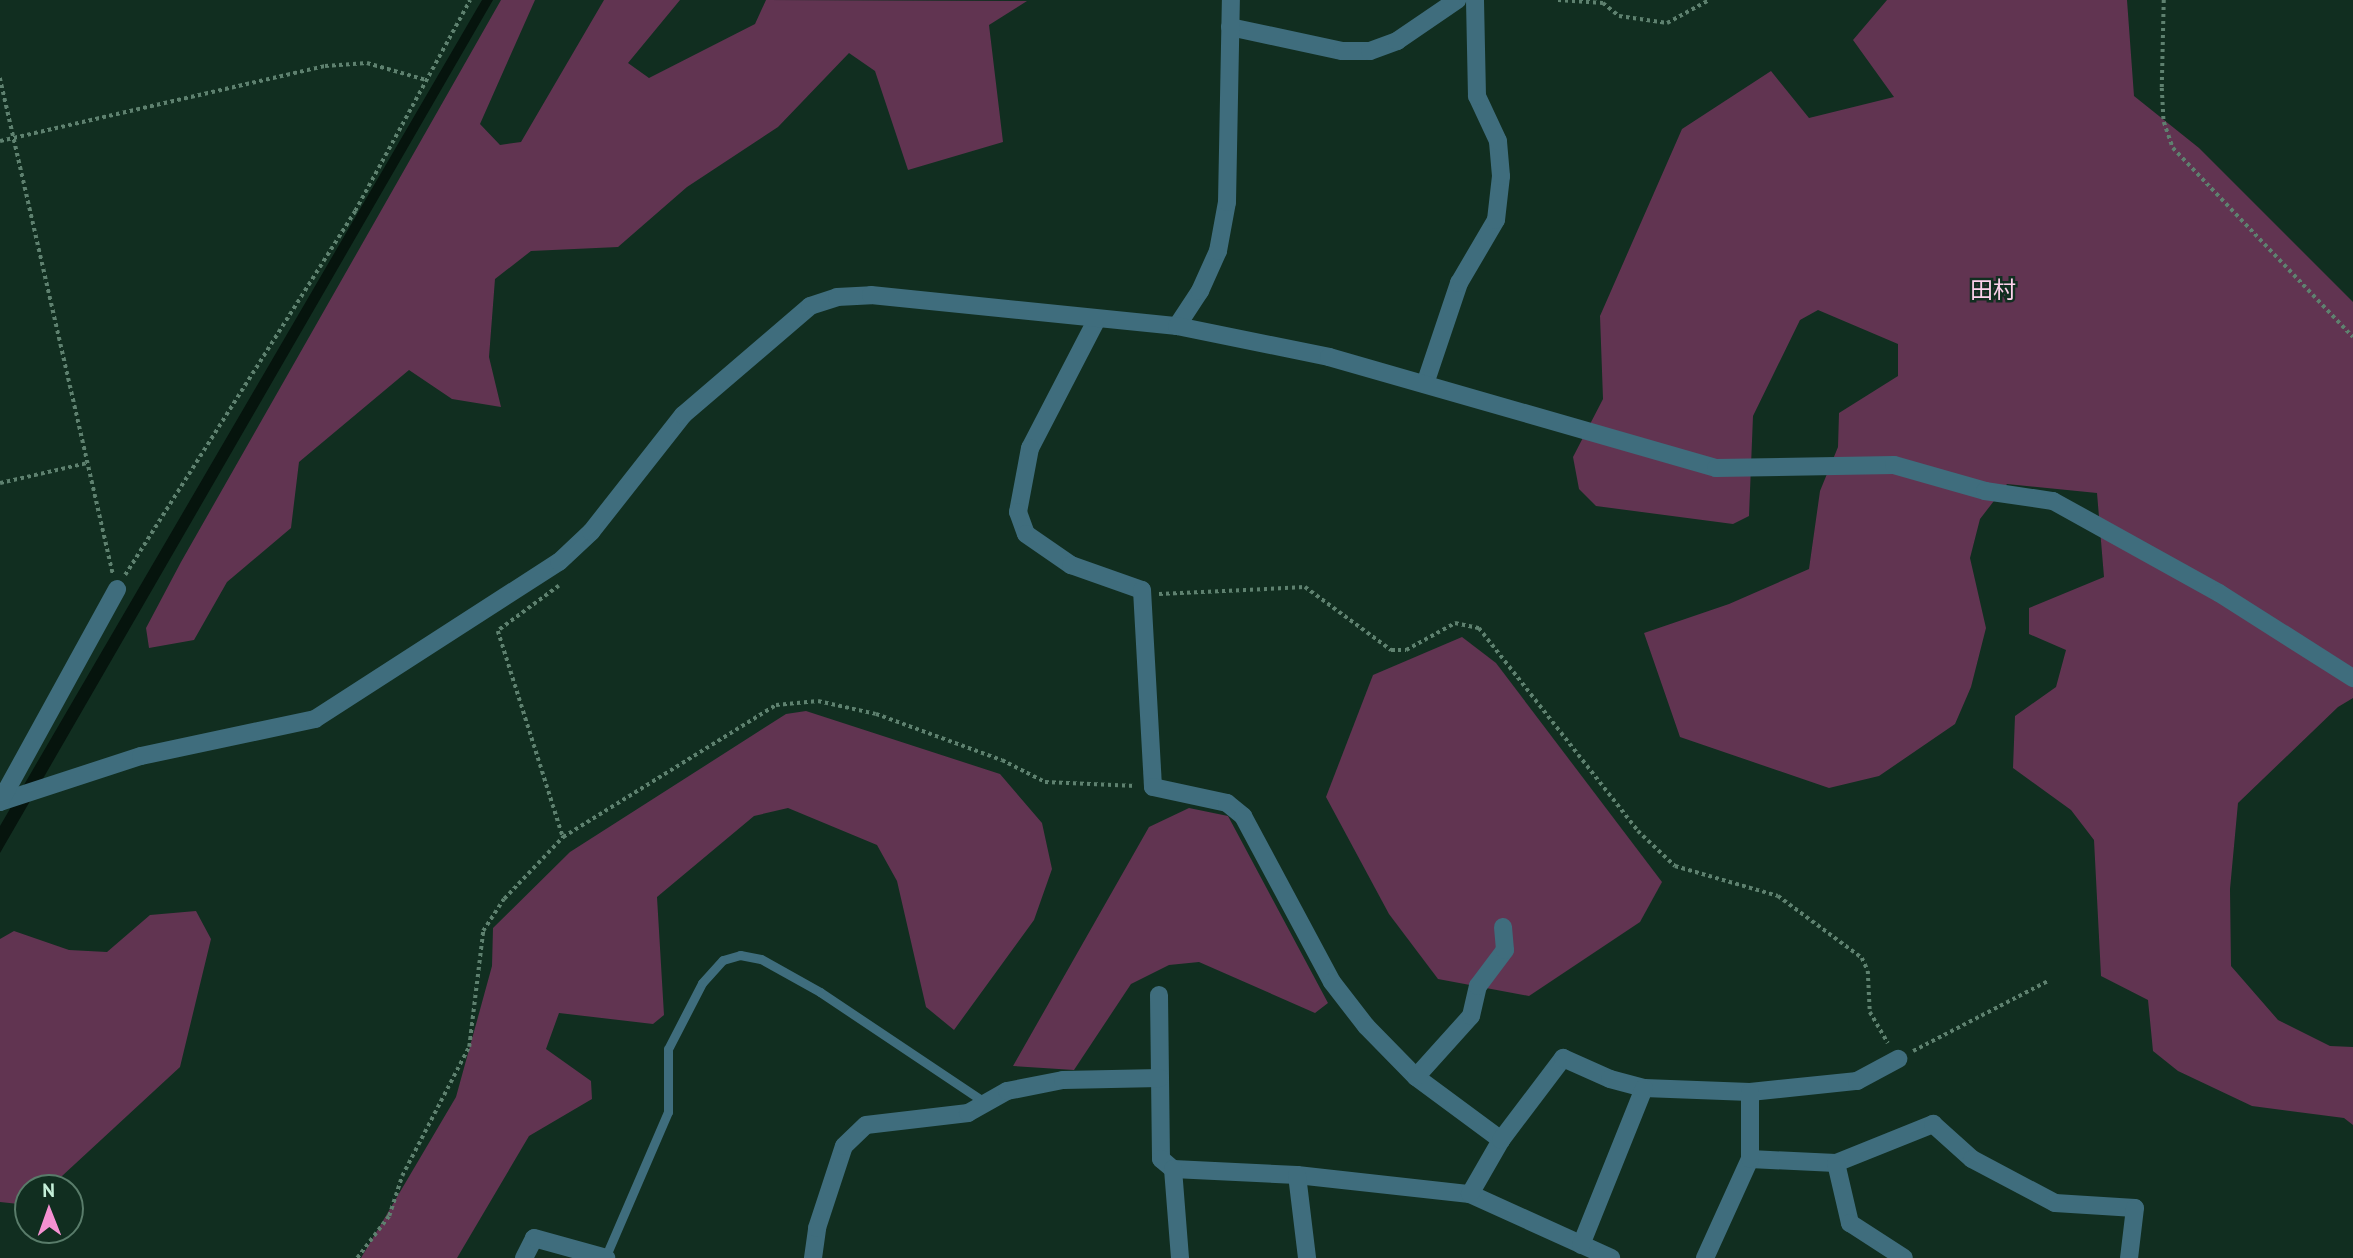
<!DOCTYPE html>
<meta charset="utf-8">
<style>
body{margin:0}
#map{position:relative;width:2353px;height:1258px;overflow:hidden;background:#112e20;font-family:"PT Sans","Noto Sans JP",sans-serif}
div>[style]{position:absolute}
.green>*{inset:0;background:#613451}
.water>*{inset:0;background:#06140d}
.path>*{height:3.5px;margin-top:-1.75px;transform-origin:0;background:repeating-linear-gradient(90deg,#5e816f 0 3.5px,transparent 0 7px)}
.service>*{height:9px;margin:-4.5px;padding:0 4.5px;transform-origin:4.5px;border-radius:4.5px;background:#3f6d7d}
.minor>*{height:18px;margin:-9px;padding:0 9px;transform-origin:9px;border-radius:9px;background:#3f6d7d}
.tertiary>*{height:18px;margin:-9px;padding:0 9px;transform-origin:9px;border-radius:9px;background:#3f6d7d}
span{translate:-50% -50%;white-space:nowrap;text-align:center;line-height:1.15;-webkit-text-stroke:5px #112e20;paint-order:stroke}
.quarter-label{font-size:23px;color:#fed2ec}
.north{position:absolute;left:14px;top:1174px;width:70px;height:70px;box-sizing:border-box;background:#112e20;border:2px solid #597c6a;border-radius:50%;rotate:359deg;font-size:19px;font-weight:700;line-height:28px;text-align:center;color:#c5f0d9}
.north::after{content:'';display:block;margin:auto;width:24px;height:32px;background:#f591d2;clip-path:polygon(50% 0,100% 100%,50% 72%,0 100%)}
</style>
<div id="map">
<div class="green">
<i style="clip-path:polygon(501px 0,535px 0,480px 124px,500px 145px,521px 142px,604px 0,680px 0,628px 63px,649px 78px,755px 24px,766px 0,1027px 1px,989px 25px,1003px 142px,908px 170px,875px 71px,849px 53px,778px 127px,687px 187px,618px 247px,531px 251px,495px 279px,489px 357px,501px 407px,452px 399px,409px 370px,299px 462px,291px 528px,227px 582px,194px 640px,149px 648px,146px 628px,181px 562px)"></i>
<i style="clip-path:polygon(1887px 0,2127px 0,2134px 96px,2199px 148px,2353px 302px,2353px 698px,2338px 707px,2238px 803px,2230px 889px,2231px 966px,2278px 1020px,2330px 1046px,2353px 1047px,2353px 1125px,2344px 1118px,2252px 1106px,2178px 1071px,2153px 1051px,2148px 1000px,2101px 976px,2094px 840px,2071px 810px,2013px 768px,2015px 716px,2056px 687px,2066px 650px,2029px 634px,2029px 608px,2104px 577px,2097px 493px,2007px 484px,1980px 519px,1970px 558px,1986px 628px,1971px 687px,1955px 724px,1879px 776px,1829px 788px,1680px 737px,1644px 633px,1729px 604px,1809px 569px,1820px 491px,1838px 447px,1839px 413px,1898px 376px,1898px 344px,1818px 310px,1800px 320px,1753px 416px,1749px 516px,1733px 524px,1596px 506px,1579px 489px,1573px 457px,1603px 399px,1600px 316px,1682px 129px,1771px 71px,1809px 118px,1894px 97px,1853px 40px)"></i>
<i style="clip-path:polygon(1462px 637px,1496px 663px,1662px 882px,1640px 922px,1529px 996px,1438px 979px,1389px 914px,1326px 797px,1373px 675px)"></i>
<i style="clip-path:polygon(806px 711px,1000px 774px,1042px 823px,1052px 869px,1034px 920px,954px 1030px,926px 1007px,897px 881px,877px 845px,788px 808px,754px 816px,657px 897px,664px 1015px,653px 1024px,559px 1013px,546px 1049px,591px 1081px,592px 1099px,529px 1136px,457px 1258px,361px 1258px,456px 1097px,492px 966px,493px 928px,570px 852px,786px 714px)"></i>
<i style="clip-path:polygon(1189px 808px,1228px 816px,1328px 1003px,1315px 1013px,1199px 962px,1169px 965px,1131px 984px,1074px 1070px,1013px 1066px,1149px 827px)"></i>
<i style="clip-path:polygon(196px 911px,211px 939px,180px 1067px,49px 1188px,28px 1188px,28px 1205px,0 1202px,0 939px,14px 931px,69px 950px,107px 952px,150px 915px)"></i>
</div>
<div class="water">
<i style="clip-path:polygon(482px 0,493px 0,0 853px,0 826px)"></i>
</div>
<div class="path">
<i style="left:1558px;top:0;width:45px;rotate:3.8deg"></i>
<i style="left:1603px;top:3px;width:21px;rotate:39deg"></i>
<i style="left:1619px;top:16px;width:49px;rotate:8.3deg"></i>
<i style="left:1667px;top:23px;width:48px;rotate:-28.7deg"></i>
<i style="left:2164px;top:0;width:88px;rotate:91.3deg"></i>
<i style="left:2162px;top:88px;width:34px;rotate:87deg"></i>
<i style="left:2164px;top:122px;width:28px;rotate:71deg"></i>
<i style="left:2173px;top:148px;width:261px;rotate:46.4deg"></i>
<i style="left:0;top:78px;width:509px;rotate:77.17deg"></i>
<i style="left:0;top:141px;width:334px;rotate:-13deg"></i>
<i style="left:325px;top:66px;width:42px;rotate:-4.1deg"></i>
<i style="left:367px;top:63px;width:61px;rotate:16.1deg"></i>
<i style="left:0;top:483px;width:89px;rotate:-12.9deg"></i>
<i style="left:125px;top:575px;width:431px;rotate:-57.7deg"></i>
<i style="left:355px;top:211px;width:240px;rotate:-61.4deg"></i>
<i style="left:559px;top:586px;width:76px;rotate:143.6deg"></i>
<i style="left:498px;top:631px;width:216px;rotate:72.5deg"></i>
<i style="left:1159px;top:594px;width:146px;rotate:-2.7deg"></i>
<i style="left:1305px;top:587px;width:107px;rotate:36.2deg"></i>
<i style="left:1391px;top:650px;width:15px"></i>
<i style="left:1406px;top:650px;width:56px;rotate:-28.9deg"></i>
<i style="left:1455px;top:623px;width:25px;rotate:12deg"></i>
<i style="left:1479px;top:628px;width:258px;rotate:51.9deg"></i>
<i style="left:1638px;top:831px;width:51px;rotate:43.4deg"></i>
<i style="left:1675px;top:866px;width:107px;rotate:16.2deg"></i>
<i style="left:1778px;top:896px;width:104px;rotate:36.4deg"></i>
<i style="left:1862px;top:958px;width:14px;rotate:65deg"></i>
<i style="left:1868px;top:971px;width:41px;rotate:87.2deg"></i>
<i style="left:1870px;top:1012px;width:36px;rotate:60deg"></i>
<i style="left:1913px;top:1051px;width:152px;rotate:-27.4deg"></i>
<i style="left:357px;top:1258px;width:53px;rotate:-52.7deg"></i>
<i style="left:389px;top:1216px;width:42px;rotate:-72deg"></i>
<i style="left:402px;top:1176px;width:145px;rotate:-62.6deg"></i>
<i style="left:469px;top:1047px;width:117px;rotate:-83.1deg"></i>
<i style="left:483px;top:931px;width:38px;rotate:-57deg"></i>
<i style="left:504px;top:899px;width:86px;rotate:-46.4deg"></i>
<i style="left:563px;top:837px;width:251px;rotate:-31.8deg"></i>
<i style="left:776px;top:705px;width:42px;rotate:-5.4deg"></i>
<i style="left:818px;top:701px;width:59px;rotate:12.6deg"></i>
<i style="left:876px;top:714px;width:134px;rotate:20.1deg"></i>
<i style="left:1002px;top:760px;width:48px;rotate:27.1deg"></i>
<i style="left:1045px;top:782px;width:91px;rotate:2.5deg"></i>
</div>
<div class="service">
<i style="left:605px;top:1258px;width:159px;rotate:-66.7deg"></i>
<i style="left:668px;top:1112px;width:63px;rotate:-90deg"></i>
<i style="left:668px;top:1049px;width:74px;rotate:-62.7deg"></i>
<i style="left:702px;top:983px;width:31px;rotate:-48deg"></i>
<i style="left:723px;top:960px;width:18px;rotate:-16deg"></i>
<i style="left:740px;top:955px;width:21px;rotate:11deg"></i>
<i style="left:761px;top:959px;width:68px;rotate:29.2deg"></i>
<i style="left:820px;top:992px;width:200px;rotate:33.8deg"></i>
</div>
<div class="minor">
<i style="left:1230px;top:27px;width:115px;rotate:12.1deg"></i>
<i style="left:1342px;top:51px;width:28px"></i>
<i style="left:1370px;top:51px;width:29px;rotate:-20deg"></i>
<i style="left:1397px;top:41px;width:73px;rotate:-34.3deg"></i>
<i style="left:1097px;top:319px;width:145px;rotate:117.4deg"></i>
<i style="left:1030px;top:448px;width:65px;rotate:100.6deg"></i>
<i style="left:1018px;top:512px;width:23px;rotate:70deg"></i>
<i style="left:1026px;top:534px;width:55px;rotate:34.6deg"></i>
<i style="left:1071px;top:565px;width:75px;rotate:19.4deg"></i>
<i style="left:1142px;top:590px;width:197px;rotate:86.8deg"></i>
<i style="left:1153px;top:787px;width:76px;rotate:12.2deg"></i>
<i style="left:1227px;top:803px;width:21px;rotate:39deg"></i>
<i style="left:1243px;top:816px;width:188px;rotate:61.8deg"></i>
<i style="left:1332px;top:982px;width:56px;rotate:52.3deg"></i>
<i style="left:1366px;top:1026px;width:71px;rotate:45.6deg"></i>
<i style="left:1416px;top:1077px;width:106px;rotate:36.5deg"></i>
<i style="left:1177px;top:326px;width:42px;rotate:-56.7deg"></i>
<i style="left:1200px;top:291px;width:44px;rotate:-65.8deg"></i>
<i style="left:1218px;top:251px;width:50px;rotate:-79.6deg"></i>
<i style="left:1227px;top:202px;width:202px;rotate:-88.9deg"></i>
<i style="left:1425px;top:384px;width:107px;rotate:-71.4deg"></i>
<i style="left:1459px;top:283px;width:73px;rotate:-59.6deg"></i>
<i style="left:1496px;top:220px;width:44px;rotate:-83.5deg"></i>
<i style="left:1501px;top:176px;width:35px;rotate:-95deg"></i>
<i style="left:1498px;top:141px;width:50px;rotate:-115deg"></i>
<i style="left:1477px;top:96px;width:96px;rotate:-91.2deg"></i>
<i style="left:0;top:802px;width:148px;rotate:-18.1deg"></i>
<i style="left:141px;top:756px;width:178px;rotate:-12deg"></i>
<i style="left:315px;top:719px;width:290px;rotate:-32.8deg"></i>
<i style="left:559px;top:562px;width:44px;rotate:-43.2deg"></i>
<i style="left:591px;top:532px;width:149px;rotate:-51.8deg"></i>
<i style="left:683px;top:415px;width:167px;rotate:-40.6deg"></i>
<i style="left:810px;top:306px;width:28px;rotate:-18deg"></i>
<i style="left:837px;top:297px;width:34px;rotate:-3deg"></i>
<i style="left:871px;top:295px;width:308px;rotate:5.8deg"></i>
<i style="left:1177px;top:326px;width:155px;rotate:11.5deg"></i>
<i style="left:1329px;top:357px;width:403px;rotate:16deg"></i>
<i style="left:1716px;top:468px;width:178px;rotate:-1deg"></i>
<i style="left:1894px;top:465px;width:95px;rotate:15.9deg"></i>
<i style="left:1985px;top:491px;width:69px;rotate:8.4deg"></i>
<i style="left:2053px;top:501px;width:190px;rotate:29deg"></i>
<i style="left:2219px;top:593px;width:159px;rotate:32.4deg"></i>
<i style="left:0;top:802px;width:243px;rotate:-61.2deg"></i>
<i style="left:1159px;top:995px;width:164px;rotate:89.3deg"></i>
<i style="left:1161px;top:1159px;width:16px;rotate:40deg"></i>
<i style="left:1173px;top:1169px;width:124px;rotate:2.8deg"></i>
<i style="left:1297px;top:1175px;width:174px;rotate:6.3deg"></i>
<i style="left:1470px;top:1194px;width:155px;rotate:24.4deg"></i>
<i style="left:1416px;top:1077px;width:82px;rotate:-48deg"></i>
<i style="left:1471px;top:1016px;width:31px;rotate:-77deg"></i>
<i style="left:1478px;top:986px;width:45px;rotate:-53.1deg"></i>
<i style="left:1505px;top:950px;width:23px;rotate:-95deg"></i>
<i style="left:1750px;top:1159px;width:86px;rotate:2.7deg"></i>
<i style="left:1836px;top:1163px;width:105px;rotate:-21.9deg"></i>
<i style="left:1933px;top:1124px;width:52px;rotate:41.9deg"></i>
<i style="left:1972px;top:1159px;width:94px;rotate:27.9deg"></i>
<i style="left:2055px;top:1203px;width:80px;rotate:3.6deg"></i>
<i style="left:2135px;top:1208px;width:50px;rotate:96.8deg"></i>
<i style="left:1836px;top:1163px;width:62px;rotate:76.9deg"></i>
<i style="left:1850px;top:1223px;width:64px;rotate:32.9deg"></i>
<i style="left:1297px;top:1175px;width:84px;rotate:83.1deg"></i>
<i style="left:1470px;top:1194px;width:62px;rotate:-60.1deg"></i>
<i style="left:1501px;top:1140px;width:103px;rotate:-52.9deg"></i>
<i style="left:1563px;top:1058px;width:51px;rotate:24.1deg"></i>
<i style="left:1610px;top:1079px;width:35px;rotate:15deg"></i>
<i style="left:1644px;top:1088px;width:106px;rotate:2.2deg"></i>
<i style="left:1750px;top:1092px;width:108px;rotate:-5.9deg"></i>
<i style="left:1857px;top:1081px;width:47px;rotate:-28.2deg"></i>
<i style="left:1581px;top:1245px;width:169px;rotate:-68.1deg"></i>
<i style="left:524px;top:1258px;width:22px;rotate:-63deg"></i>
<i style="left:534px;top:1238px;width:75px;rotate:15.5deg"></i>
<i style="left:813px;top:1258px;width:30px;rotate:-82deg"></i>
<i style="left:817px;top:1228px;width:86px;rotate:-71.8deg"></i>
<i style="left:844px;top:1146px;width:30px;rotate:-44deg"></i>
<i style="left:866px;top:1125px;width:103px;rotate:-6.7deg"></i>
<i style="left:968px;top:1113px;width:45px;rotate:-29.4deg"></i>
<i style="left:1007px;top:1091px;width:57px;rotate:-11.1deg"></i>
<i style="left:1063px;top:1080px;width:97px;rotate:-1.2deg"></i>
<i style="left:1705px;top:1258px;width:109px;rotate:-65.6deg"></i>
<i style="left:1750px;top:1159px;width:67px;rotate:-90deg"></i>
</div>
<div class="tertiary">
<i style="left:1173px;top:1169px;width:89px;rotate:85.5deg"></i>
</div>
<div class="quarter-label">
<span style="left:1993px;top:290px">田村</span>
</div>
<div class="north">N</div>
</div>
